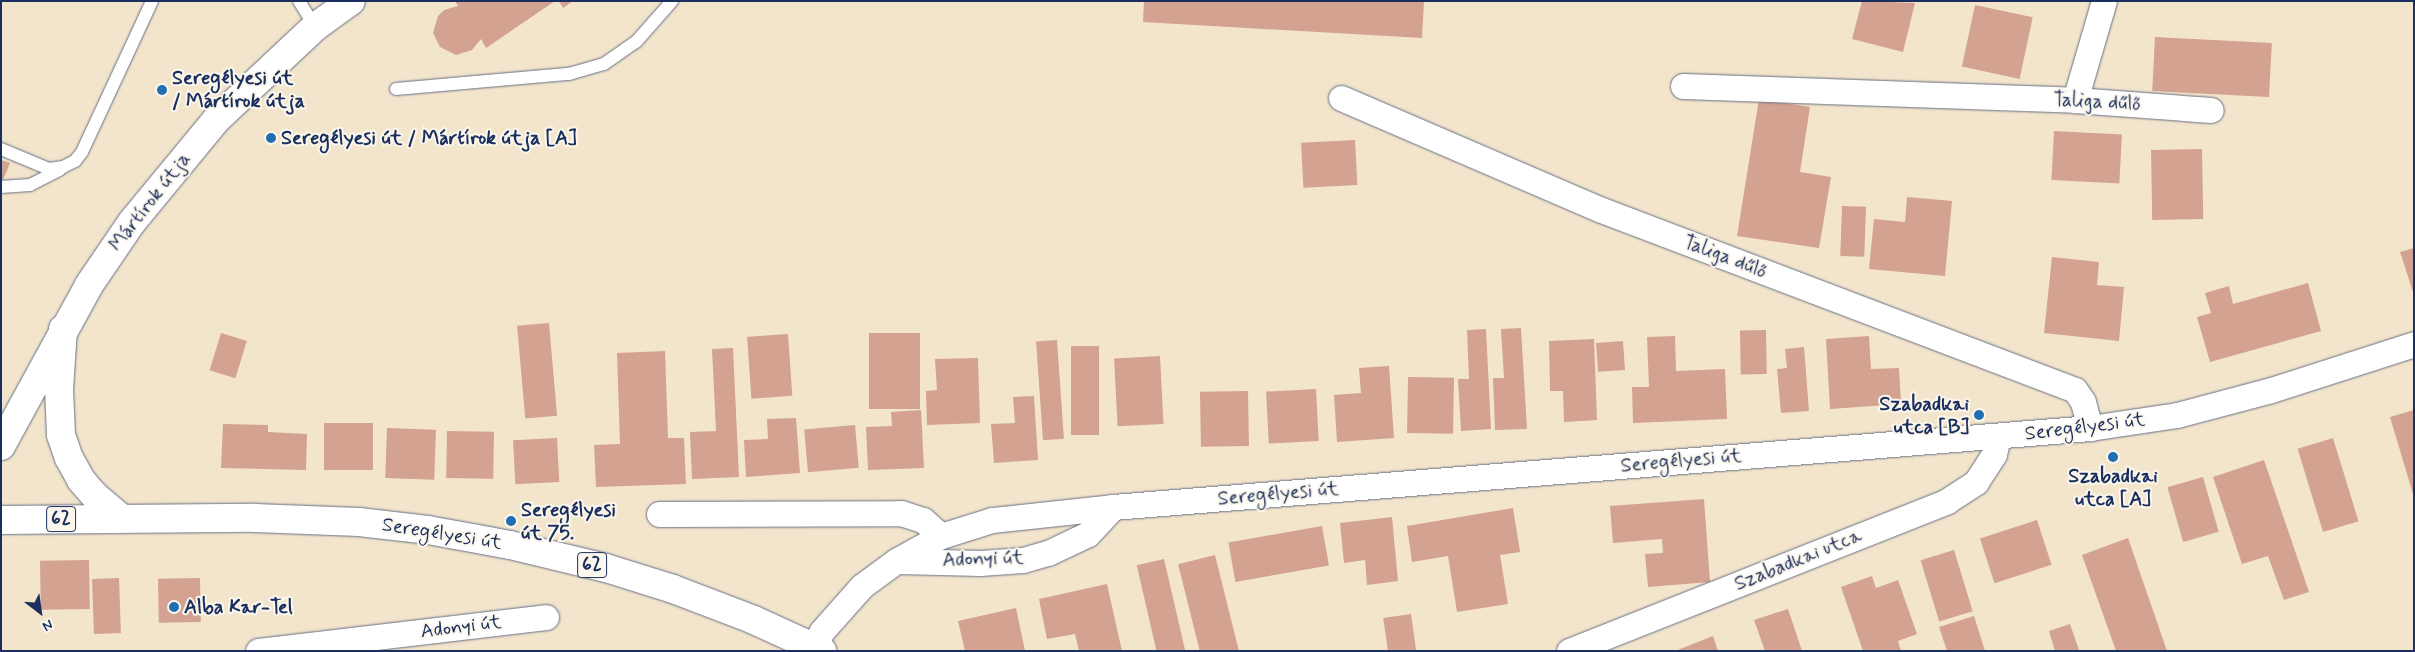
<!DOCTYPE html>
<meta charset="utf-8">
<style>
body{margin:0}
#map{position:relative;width:2415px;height:652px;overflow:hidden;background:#f3e5cc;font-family:Mynerve,sans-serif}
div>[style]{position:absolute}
.building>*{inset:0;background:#d3a290;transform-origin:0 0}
.roads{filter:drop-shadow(0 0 1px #676f84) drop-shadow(0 0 1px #676f84)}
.lane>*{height:12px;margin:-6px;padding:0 6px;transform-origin:6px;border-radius:6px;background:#fff}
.street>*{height:25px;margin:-12.5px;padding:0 12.5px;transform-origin:12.5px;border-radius:12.5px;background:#fff}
.secondary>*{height:28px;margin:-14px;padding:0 14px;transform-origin:14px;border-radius:14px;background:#fff}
.primary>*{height:28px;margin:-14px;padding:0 14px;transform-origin:14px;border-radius:14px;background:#fff}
.dots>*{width:14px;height:14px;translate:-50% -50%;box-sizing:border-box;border:2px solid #fbf7ec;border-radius:50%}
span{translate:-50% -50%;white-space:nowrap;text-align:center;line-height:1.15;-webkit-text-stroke:4px #fbf7ec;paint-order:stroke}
.shield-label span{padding:1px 4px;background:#fbf7ec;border:1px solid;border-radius:4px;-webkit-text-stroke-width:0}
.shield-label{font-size:19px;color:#1b2f5e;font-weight:700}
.poi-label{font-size:20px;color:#1b2f5e;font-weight:700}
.left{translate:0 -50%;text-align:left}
.right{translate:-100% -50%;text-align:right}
.street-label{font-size:20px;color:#1b2f5e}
.frame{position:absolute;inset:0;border:2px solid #1b2f5e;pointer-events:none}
.north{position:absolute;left:15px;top:587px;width:50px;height:50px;-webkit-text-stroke:4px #fbf7ec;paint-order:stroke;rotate:150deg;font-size:14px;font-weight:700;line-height:20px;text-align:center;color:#1b2f5e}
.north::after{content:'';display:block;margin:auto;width:18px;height:22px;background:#1b2f5e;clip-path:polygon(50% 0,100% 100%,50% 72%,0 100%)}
</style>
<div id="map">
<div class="building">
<i style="clip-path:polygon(455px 1px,555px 1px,486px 48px,481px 39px,472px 50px,456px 55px,440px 47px,433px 33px,438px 16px,444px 10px,458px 6px)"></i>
<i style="clip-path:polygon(559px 1px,573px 1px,563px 8px)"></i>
<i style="clip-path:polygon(1144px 1px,1424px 1px,1422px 38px,1143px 22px)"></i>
<i style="clip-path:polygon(1862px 1px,1915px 3px,1903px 52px,1852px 39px)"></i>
<i style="left:1975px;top:5px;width:59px;height:63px;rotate:12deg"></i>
<i style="left:2155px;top:37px;width:117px;height:54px;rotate:3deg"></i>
<i style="clip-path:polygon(1759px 99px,1810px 107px,1800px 172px,1831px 177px,1819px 248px,1737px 236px)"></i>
<i style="left:2054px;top:131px;width:68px;height:49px;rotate:3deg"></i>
<i style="left:1355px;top:140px;width:45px;height:54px;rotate:87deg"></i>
<i style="left:2202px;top:149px;width:70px;height:51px;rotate:89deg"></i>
<i style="clip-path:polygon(1px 160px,10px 163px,3px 180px,1px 179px)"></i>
<i style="clip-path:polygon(1907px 197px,1952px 201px,1945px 276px,1869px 269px,1874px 219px,1905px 222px)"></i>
<i style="left:1842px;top:206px;width:24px;height:50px;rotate:2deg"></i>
<i style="clip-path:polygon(2414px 248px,2414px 292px,2413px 292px,2400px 252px)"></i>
<i style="clip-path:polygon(2052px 257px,2099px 262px,2097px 285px,2124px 287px,2119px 341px,2044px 333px)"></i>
<i style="clip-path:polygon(2308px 283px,2321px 331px,2210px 362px,2197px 317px,2211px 313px,2205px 293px,2229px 286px,2233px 304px)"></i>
<i style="left:549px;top:323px;width:93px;height:32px;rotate:85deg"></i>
<i style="clip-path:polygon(1521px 328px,1527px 429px,1495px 430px,1493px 378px,1504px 378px,1501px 329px)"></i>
<i style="clip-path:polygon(1486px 329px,1491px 429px,1461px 431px,1458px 379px,1469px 379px,1467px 330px)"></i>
<i style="left:1766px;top:330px;width:44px;height:26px;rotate:89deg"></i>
<i style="left:221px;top:333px;width:27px;height:39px;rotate:17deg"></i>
<i style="left:920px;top:333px;width:76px;height:51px;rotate:90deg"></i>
<i style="left:788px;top:334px;width:62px;height:41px;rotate:86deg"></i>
<i style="clip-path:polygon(1675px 336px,1676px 371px,1725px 369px,1727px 419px,1633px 423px,1632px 387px,1649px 387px,1647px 337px)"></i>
<i style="clip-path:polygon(1869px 336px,1871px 369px,1899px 368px,1901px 404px,1830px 409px,1826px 339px)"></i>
<i style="clip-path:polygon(1594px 339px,1597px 420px,1564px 422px,1563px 391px,1550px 391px,1549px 341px)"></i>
<i style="left:1057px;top:340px;width:99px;height:21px;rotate:86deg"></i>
<i style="left:1623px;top:341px;width:29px;height:27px;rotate:86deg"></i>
<i style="left:1071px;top:346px;width:28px;height:89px"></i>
<i style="clip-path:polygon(1804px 347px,1809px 411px,1781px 413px,1777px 369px,1787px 368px,1785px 349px)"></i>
<i style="clip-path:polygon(733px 348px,739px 477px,692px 479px,690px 432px,716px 431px,712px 349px)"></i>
<i style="clip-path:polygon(665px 351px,668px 438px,684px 438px,686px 484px,596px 487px,594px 445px,620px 444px,617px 353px)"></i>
<i style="left:1160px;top:356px;width:68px;height:46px;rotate:87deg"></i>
<i style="clip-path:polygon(978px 358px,980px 423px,927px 425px,926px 391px,937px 390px,935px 359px)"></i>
<i style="clip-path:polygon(1389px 366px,1394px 438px,1337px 442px,1334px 395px,1361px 393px,1359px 368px)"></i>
<i style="left:1408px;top:377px;width:46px;height:56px;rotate:1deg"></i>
<i style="left:1316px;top:389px;width:52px;height:50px;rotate:87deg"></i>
<i style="left:1248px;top:391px;width:55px;height:48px;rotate:89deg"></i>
<i style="clip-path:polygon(1034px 396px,1038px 460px,994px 463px,991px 424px,1015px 423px,1013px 397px)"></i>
<i style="clip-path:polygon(921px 410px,924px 468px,868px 470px,866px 427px,892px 426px,891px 412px)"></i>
<i style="clip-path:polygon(2414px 410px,2414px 494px,2413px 494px,2390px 417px)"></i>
<i style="clip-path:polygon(796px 418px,800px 473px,746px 477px,744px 440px,768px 439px,767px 419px)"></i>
<i style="left:324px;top:423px;width:49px;height:47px"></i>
<i style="clip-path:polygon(223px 424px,268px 425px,268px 432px,307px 434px,306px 470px,221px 468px)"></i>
<i style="left:855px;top:425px;width:43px;height:51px;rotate:85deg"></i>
<i style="left:387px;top:428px;width:49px;height:50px;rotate:2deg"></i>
<i style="left:447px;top:431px;width:47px;height:47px;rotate:1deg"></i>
<i style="left:557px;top:438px;width:44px;height:44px;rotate:87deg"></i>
<i style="left:2333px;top:438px;width:87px;height:37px;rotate:73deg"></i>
<i style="clip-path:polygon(2264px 460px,2309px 592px,2284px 600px,2268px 556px,2242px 564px,2213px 477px)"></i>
<i style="left:2203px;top:477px;width:57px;height:37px;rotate:74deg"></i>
<i style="clip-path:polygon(1704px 499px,1710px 582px,1648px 587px,1645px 554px,1663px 553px,1662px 539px,1613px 543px,1610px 506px)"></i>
<i style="clip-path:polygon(1513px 508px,1520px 552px,1500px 555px,1508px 604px,1457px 612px,1448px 556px,1412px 562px,1407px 526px)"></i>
<i style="clip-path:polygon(1392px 517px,1398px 581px,1367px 585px,1365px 560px,1344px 563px,1340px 523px)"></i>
<i style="left:2037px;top:520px;width:47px;height:60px;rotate:72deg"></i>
<i style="left:1322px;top:526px;width:40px;height:95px;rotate:80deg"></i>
<i style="clip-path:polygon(2128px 538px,2167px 651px,2116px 651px,2082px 555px)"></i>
<i style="left:1954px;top:550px;width:64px;height:35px;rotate:73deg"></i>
<i style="left:1215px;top:555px;width:99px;height:38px;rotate:76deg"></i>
<i style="left:1164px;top:559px;width:95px;height:28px;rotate:77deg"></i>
<i style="left:89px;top:560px;width:49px;height:49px;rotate:89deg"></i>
<i style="clip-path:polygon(1872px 576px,1876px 588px,1898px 580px,1917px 634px,1898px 641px,1901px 651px,1863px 651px,1841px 587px)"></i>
<i style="left:119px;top:578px;width:55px;height:27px;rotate:88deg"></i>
<i style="left:200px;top:578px;width:44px;height:42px;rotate:89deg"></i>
<i style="clip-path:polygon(1107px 584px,1122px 651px,1079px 651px,1075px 634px,1047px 639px,1039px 599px)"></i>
<i style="clip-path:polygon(1016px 608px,1025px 651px,965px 651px,958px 621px)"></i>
<i style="clip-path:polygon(1788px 609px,1802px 651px,1765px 651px,1754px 620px)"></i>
<i style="left:1411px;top:614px;width:36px;height:28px;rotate:82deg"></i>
<i style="clip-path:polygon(1974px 616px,1985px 651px,1947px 651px,1939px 627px)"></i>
<i style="clip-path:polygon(2070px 624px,2079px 650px,2055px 651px,2049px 631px)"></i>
<i style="clip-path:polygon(1713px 636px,1718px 651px,1675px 651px)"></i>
</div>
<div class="roads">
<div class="lane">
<i style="left:299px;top:1px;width:31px;rotate:58deg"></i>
<i style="left:396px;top:89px;width:174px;rotate:-5deg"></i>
<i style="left:569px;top:74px;width:36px;rotate:-16deg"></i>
<i style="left:604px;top:64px;width:39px;rotate:-35deg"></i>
<i style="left:636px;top:42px;width:55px;rotate:-48.7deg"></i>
<i style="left:1px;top:149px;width:52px;rotate:22.6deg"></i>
<i style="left:49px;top:169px;width:14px;rotate:-8deg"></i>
<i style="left:63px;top:167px;width:13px;rotate:-27deg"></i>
<i style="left:75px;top:161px;width:11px;rotate:-52deg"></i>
<i style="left:82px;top:152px;width:166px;rotate:-65.1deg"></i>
<i style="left:1px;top:187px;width:29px;rotate:-4deg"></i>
<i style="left:30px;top:185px;width:33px;rotate:-27deg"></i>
</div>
<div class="street">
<i style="left:1683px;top:86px;width:392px;rotate:2deg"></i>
<i style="left:2075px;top:100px;width:136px;rotate:4.2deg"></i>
<i style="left:1341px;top:98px;width:281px;rotate:23.3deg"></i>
<i style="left:1599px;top:209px;width:509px;rotate:20.82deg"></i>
<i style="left:2075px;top:390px;width:14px;rotate:56deg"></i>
<i style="left:2083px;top:402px;width:27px;rotate:75deg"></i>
<i style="left:2075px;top:100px;width:103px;rotate:-73.7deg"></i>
<i style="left:659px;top:514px;width:242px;rotate:-0.2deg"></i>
<i style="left:901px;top:513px;width:23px;rotate:18deg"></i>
<i style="left:923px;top:520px;width:24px;rotate:42deg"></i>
<i style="left:898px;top:561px;width:82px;rotate:1.4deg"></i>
<i style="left:980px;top:563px;width:43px;rotate:-4deg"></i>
<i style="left:1023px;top:560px;width:26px;rotate:-16deg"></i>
<i style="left:1048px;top:553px;width:44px;rotate:-25.4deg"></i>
<i style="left:1088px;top:534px;width:37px;rotate:-47deg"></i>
<i style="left:814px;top:646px;width:17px;rotate:-62deg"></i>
<i style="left:822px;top:631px;width:60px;rotate:-48.4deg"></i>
<i style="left:862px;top:586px;width:42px;rotate:-36.3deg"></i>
<i style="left:896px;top:561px;width:51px;rotate:-29.1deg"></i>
<i style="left:941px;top:536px;width:53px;rotate:-17.4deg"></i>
<i style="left:992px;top:520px;width:122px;rotate:-6.1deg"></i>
<i style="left:1113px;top:507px;width:980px;rotate:-4.62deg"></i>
<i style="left:2090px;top:428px;width:88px;rotate:-8.5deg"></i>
<i style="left:2177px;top:415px;width:97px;rotate:-14.9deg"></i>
<i style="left:2271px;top:390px;width:150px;rotate:-17.8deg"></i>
<i style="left:258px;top:651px;width:290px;rotate:-6.7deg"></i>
<i style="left:1569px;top:651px;width:407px;rotate:-21.6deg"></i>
<i style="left:1947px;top:501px;width:35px;rotate:-33deg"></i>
<i style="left:1976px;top:482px;width:33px;rotate:-57deg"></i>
<i style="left:1994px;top:454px;width:18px;rotate:-77deg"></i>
</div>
<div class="secondary">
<i style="left:1px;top:446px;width:183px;rotate:-61.3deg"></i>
<i style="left:89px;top:285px;width:76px;rotate:-55.7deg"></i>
<i style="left:132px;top:222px;width:134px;rotate:-50.5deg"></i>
<i style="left:217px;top:119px;width:134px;rotate:-43.2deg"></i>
<i style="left:315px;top:27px;width:44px;rotate:-35.8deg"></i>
</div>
<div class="primary">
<i style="left:63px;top:329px;width:60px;rotate:93.8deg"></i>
<i style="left:59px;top:389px;width:46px;rotate:87.5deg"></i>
<i style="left:61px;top:435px;width:24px;rotate:71deg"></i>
<i style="left:69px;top:458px;width:25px;rotate:61deg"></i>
<i style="left:81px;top:480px;width:21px;rotate:49deg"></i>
<i style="left:95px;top:496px;width:34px;rotate:40deg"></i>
<i style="left:1px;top:520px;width:254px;rotate:-0.5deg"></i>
<i style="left:255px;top:518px;width:104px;rotate:2.2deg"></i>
<i style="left:359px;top:522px;width:69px;rotate:6.6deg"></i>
<i style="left:428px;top:530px;width:83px;rotate:10.4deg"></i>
<i style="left:510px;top:545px;width:99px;rotate:13.5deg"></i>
<i style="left:606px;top:568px;width:70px;rotate:17.4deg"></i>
<i style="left:673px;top:589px;width:87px;rotate:20.9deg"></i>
<i style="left:754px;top:620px;width:75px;rotate:24.5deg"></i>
</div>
</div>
<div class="dots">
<i style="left:162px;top:90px;background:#1f6fb2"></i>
<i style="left:271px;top:138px;background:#1f6fb2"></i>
<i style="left:1979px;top:415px;background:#1f6fb2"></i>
<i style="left:2113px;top:457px;background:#1f6fb2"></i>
<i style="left:511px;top:521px;background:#1f6fb2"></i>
<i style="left:174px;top:607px;background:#1f6fb2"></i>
</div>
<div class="shield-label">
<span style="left:61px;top:519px">62</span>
<span style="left:592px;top:565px">62</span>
</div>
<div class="poi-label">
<span class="left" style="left:172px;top:90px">Seregélyesi út<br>/ Mártírok útja</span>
<span class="left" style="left:281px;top:138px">Seregélyesi út / Mártírok útja [A]</span>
<span class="right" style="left:1969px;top:416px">Szabadkai<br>utca [B]</span>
<span style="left:2113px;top:488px">Szabadkai<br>utca [A]</span>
<span class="left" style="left:521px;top:522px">Seregélyesi<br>út 75.</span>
<span class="left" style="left:184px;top:607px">Alba Kar-Tel</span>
</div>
<div class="street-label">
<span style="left:2097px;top:102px;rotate:3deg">Taliga dűlő</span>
<span style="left:150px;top:202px;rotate:-52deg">Mártírok útja</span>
<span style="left:1725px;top:257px;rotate:21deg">Taliga dűlő</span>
<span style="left:2085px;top:427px;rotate:-7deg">Seregélyesi út</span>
<span style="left:1681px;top:461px;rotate:-5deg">Seregélyesi út</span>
<span style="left:1278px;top:494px;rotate:-5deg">Seregélyesi út</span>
<span style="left:442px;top:534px;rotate:9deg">Seregélyesi út</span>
<span style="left:983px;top:559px;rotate:-2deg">Adonyi út</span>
<span style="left:1798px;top:560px;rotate:-22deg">Szabadkai utca</span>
<span style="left:461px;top:627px;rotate:-7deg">Adonyi út</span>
</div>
<div class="frame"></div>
<div class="north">N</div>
</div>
